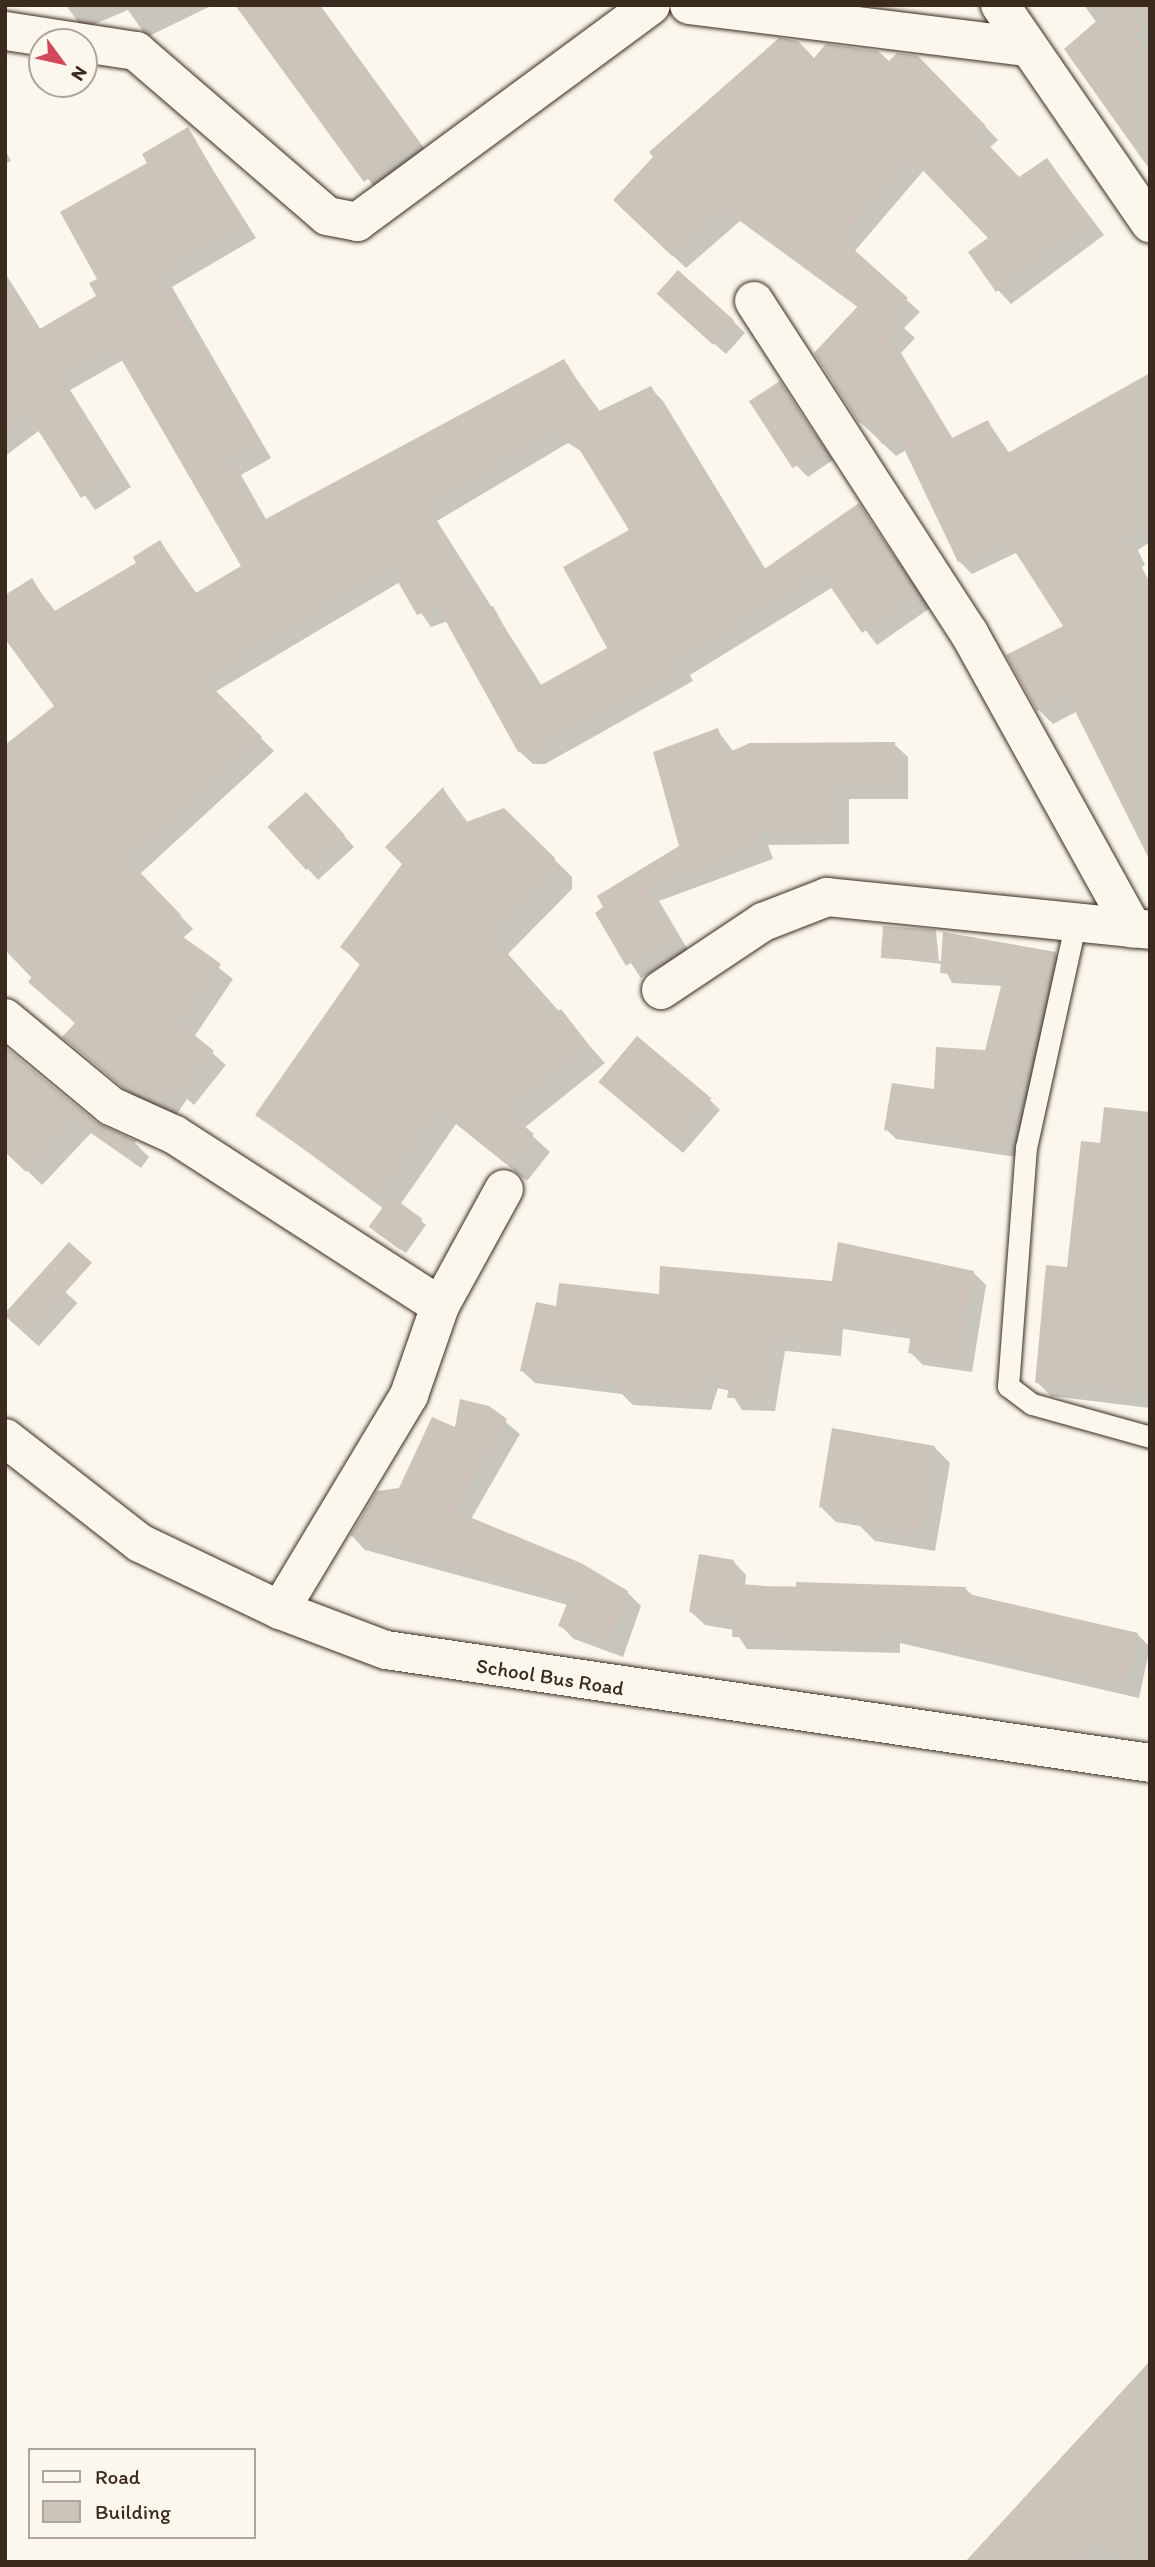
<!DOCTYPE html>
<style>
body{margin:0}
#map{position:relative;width:1155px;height:2567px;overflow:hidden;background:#fbf7ec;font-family:Itim,sans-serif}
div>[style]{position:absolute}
.shadow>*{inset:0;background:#0003;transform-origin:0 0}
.building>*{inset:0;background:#ccc4b9;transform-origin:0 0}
.roads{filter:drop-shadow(0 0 2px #3b2a1e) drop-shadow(0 0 2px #3b2a1e)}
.service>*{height:21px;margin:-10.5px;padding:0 10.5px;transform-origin:10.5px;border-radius:10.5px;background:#fbf7ec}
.minor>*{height:38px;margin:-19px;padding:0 19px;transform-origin:19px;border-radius:19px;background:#fbf7ec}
span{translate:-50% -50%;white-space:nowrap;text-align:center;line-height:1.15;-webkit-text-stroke:5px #fbf7ec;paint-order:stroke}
.street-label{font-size:21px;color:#3b2a1e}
.frame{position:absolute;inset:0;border:7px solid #3b2a1e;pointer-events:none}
.legend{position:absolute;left:28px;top:2448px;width:228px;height:91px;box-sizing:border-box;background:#fbf7ec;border:2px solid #aea59a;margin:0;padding:9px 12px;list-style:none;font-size:21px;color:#3b2a1e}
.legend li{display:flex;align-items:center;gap:14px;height:35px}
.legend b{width:35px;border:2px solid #aea59a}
.north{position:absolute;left:28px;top:28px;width:70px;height:70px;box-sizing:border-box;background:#fbf7ec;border:2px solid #aea59a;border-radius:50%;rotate:123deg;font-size:19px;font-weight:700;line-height:28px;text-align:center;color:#3b2a1e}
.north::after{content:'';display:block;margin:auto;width:24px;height:32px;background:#d1495b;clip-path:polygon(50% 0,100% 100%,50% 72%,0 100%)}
</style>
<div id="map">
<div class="shadow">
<i style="clip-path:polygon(66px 5px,213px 5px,147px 37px,128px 10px,83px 29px)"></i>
<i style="clip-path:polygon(320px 5px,432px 159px,381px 196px,238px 6px)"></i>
<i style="clip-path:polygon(1084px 5px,1150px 5px,1150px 170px,1099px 26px)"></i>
<i style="clip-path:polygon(918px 57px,998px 140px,989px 148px,1019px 179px,1047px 160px,1104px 235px,1011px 304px,998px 290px,990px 238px,924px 170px,854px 252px,920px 312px,904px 328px,915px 338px,901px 353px,953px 439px,988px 422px,1010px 454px,1150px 375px,1150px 542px,1138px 550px,1145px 565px,1063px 615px,1018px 552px,972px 574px,959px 561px,906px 450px,896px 456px,860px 422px,816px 353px,859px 308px,740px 221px,686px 268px,628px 213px,814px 59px,889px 63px)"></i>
<i style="clip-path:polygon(evenodd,187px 129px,256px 238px,172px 287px,271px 458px,241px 475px,267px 521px,564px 362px,601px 413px,650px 388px,663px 401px,766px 570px,859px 505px,930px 608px,877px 645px,833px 587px,690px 675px,693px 681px,545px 764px,533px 764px,519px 751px,448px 621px,431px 627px,400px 582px,215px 692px,274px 751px,140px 874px,193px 929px,182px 939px,233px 979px,194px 1037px,226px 1065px,194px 1105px,187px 1099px,175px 1117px,138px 1100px,103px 1071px,90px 1058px,99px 1048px,5px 950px,5px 747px,57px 707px,31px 580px,56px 612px,139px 563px,160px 542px,197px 594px,243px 566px,123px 360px,70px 390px,131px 487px,95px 510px,40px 430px,5px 456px,5px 273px,41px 330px,98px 297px,99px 280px,149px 164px,187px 129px,568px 443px,584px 453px,631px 531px,610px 649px,542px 686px,437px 521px,568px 443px)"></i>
<i style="clip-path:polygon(5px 150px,11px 161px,5px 164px)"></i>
<i style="clip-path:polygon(670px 305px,734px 322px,745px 333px,726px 354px)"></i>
<i style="clip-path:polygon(779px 383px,833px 460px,808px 477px,797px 466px)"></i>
<i style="clip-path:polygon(1150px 601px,1078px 711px,1053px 724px,1039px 710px)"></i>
<i style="clip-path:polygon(717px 730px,734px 752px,894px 744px,908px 757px,908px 799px,849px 799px,849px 844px,768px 845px,773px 859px,659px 901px,688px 950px,641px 978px,598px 914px,681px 847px)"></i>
<i style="clip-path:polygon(443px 789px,468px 823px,504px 810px,572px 877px,572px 889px,508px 954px,605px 1063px,524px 1128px,550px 1152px,527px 1181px,456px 1124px,400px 1205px,426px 1225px,406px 1253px,376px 1232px,384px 1209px,258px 1115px,361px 966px,342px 947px,404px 864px)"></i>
<i style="clip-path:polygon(317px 805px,354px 847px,318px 880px,270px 827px)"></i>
<i style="clip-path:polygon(936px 932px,939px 961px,1055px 954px,1065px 964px,1033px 1104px,1025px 1102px,1016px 1157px,896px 1139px,886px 1129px,986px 1052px,1002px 986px,952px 983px,942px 964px,883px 957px)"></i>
<i style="clip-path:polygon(5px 1047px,96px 1125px,135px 1143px,149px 1157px,141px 1168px,91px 1133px,42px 1185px,5px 1149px)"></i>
<i style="clip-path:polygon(611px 1092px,709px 1099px,720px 1110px,683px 1153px)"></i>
<i style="clip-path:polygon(1150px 1113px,1150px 1408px,1051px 1396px,1037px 1382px,1101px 1145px)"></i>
<i style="clip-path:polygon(973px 1272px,986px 1285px,972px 1372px,923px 1365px,910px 1352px,912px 1339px,843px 1329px,841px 1356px,785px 1351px,775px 1411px,742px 1410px,730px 1391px,718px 1388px,711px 1410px,633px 1405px,622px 1394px,535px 1383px,522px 1371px,557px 1308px)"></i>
<i style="left:44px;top:1273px;width:45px;height:58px;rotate:42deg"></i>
<i style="clip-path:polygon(489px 1408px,520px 1434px,471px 1519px,627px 1592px,641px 1606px,623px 1657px,574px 1639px,560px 1625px,568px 1605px,365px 1550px,352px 1536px,456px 1430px)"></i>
<i style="clip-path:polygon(934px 1447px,950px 1463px,935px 1551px,875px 1541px,860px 1526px,836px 1522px,820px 1506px)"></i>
<i style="clip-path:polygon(733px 1561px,746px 1575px,745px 1586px,965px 1588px,974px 1597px,1137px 1634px,1150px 1647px,1139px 1698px,900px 1643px,900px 1653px,747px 1649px,734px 1630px,705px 1625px,691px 1612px)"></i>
<i style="clip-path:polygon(1150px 2363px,1150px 2562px,967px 2562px)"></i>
</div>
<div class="building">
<i style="clip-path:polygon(235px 5px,318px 5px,418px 142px,364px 182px)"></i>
<i style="clip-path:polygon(1115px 5px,1150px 5px,1150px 21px,1133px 34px,1150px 55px,1150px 170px,1064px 49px)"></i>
<i style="clip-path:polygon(779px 38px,798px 41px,814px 58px,826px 44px,878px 51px,889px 61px,897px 53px,918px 56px,986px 126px,978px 134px,1019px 177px,1047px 158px,1092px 221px,996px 292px,968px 252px,988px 238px,911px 158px,841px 238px,908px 298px,892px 314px,903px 324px,889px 339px,950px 439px,988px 420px,1004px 455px,1150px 373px,1150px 521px,1126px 537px,1150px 583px,1150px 861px,1067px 695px,1037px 711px,1006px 655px,1063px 626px,1007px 539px,958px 562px,897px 434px,882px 444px,866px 418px,859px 423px,814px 353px,858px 306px,726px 209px,672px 256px,613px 200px,653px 157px,649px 152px)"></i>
<i style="clip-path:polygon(evenodd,188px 127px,244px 224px,160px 274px,195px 344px,200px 341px,260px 444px,229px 462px,262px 521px,564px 359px,597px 412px,651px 386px,763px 570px,859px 503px,918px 594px,862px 633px,821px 573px,678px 661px,681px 668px,531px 752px,518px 752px,438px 607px,417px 615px,390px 568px,204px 679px,262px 737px,128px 860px,181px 915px,169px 927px,221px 964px,181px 1024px,214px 1051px,180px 1093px,173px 1087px,161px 1105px,123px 1087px,62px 1037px,75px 1023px,28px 982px,32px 977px,5px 946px,5px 745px,54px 706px,5px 639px,5px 595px,32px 578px,53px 612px,136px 563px,133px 557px,160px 540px,194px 594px,241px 566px,113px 345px,59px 377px,119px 473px,81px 498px,29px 416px,5px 433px,5px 278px,38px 330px,96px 296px,89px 283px,97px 279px,60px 212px,147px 163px,142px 154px,188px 127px,557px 429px,565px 443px,573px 439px,629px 530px,563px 567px,607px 648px,537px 687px,493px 606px,486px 610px,426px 507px,557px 429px)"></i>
<i style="left:678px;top:270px;width:76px;height:32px;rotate:42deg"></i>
<i style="left:780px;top:381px;width:80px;height:37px;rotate:57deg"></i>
<i style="clip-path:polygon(718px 728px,727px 753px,750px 743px,895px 742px,895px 786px,836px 786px,837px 831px,756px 832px,761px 845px,647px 888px,676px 936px,626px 966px,595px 913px,603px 907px,597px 896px,679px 846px,653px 752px)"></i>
<i style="clip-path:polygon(443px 787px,461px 824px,504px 808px,555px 858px,555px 871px,492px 936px,554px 1014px,561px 1009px,589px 1045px,506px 1111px,534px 1134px,508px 1165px,438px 1108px,375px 1199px,255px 1115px,361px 963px,340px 947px,402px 864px,385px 847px)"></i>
<i style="left:306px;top:792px;width:58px;height:52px;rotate:48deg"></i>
<i style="left:883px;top:926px;width:53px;height:32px;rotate:4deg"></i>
<i style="clip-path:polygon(943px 932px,1056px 952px,1023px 1096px,1015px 1094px,1007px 1148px,884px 1130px,892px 1083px,934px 1089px,936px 1047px,985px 1050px,1003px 978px,940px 973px)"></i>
<i style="left:637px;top:1036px;width:97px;height:60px;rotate:40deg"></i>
<i style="clip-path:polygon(5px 1047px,97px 1123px,136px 1141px,126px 1156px,76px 1120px,26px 1172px,5px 1152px)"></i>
<i style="clip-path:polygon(1104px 1107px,1150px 1112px,1150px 1393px,1035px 1383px,1046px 1265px,1067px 1267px,1081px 1141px,1100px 1143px)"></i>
<i style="left:391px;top:1196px;width:39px;height:38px;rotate:36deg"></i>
<i style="left:69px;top:1242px;width:31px;height:96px;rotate:42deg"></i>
<i style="clip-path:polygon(838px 1242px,974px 1271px,960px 1361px,908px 1353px,912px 1329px,831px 1317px,829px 1344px,773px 1339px,762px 1399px,727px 1398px,730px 1383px,706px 1376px,698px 1398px,618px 1393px,617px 1383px,520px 1371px,536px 1302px,556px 1306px,559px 1283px,659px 1294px,660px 1266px,832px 1281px)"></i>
<i style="clip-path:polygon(460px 1399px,489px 1406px,507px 1419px,455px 1511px,581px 1563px,628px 1591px,609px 1644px,558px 1626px,570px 1596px,350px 1536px,377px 1491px,399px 1488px,432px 1417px,455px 1427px)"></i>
<i style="clip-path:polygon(832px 1428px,935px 1446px,920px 1536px,858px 1525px,860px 1513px,819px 1507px)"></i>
<i style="clip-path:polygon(699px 1554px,734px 1560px,730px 1583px,796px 1589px,796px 1582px,966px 1587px,964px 1593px,1138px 1633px,1126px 1685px,887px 1630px,887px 1640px,732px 1637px,733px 1620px,689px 1612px)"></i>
<i style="clip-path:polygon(1150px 2361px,1150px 2562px,1119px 2562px,1096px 2541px,1076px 2562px,965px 2562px)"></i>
</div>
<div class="roads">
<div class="service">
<i style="left:1075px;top:925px;width:227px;rotate:102.4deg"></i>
<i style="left:1026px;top:1147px;width:240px;rotate:94.3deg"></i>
<i style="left:1008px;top:1386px;width:30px;rotate:37deg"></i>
<i style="left:1032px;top:1404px;width:123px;rotate:15.6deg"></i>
</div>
<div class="minor">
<i style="left:689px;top:5px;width:340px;rotate:7.1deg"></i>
<i style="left:1000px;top:5px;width:265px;rotate:55.5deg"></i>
<i style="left:5px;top:31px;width:133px;rotate:8.7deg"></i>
<i style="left:136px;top:51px;width:252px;rotate:40.8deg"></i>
<i style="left:327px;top:216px;width:31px;rotate:11deg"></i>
<i style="left:357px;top:222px;width:365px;rotate:-36.4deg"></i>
<i style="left:754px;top:301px;width:396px;rotate:57.1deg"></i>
<i style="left:969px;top:633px;width:338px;rotate:61deg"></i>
<i style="left:661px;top:990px;width:123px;rotate:-33.7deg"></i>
<i style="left:763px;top:922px;width:69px;rotate:-21.3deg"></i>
<i style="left:827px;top:897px;width:325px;rotate:5.8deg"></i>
<i style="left:5px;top:1018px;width:138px;rotate:39.7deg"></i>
<i style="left:111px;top:1106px;width:70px;rotate:24.4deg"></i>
<i style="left:175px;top:1135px;width:315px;rotate:32.8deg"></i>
<i style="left:5px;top:1438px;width:171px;rotate:37.9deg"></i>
<i style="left:140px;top:1543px;width:155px;rotate:25.6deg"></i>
<i style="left:280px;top:1610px;width:113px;rotate:20.7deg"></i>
<i style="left:386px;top:1650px;width:772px;rotate:8.41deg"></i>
<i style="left:280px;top:1610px;width:251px;rotate:-59deg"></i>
<i style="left:409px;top:1395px;width:94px;rotate:-70.8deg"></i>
<i style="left:440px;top:1306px;width:133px;rotate:-61.3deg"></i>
</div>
</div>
<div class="street-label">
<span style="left:550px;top:1677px;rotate:9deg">School Bus Road</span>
</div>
<div class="frame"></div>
<ul class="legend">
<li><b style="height:9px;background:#fbf7ec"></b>Road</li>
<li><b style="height:19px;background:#ccc4b9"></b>Building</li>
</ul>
<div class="north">N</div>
</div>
